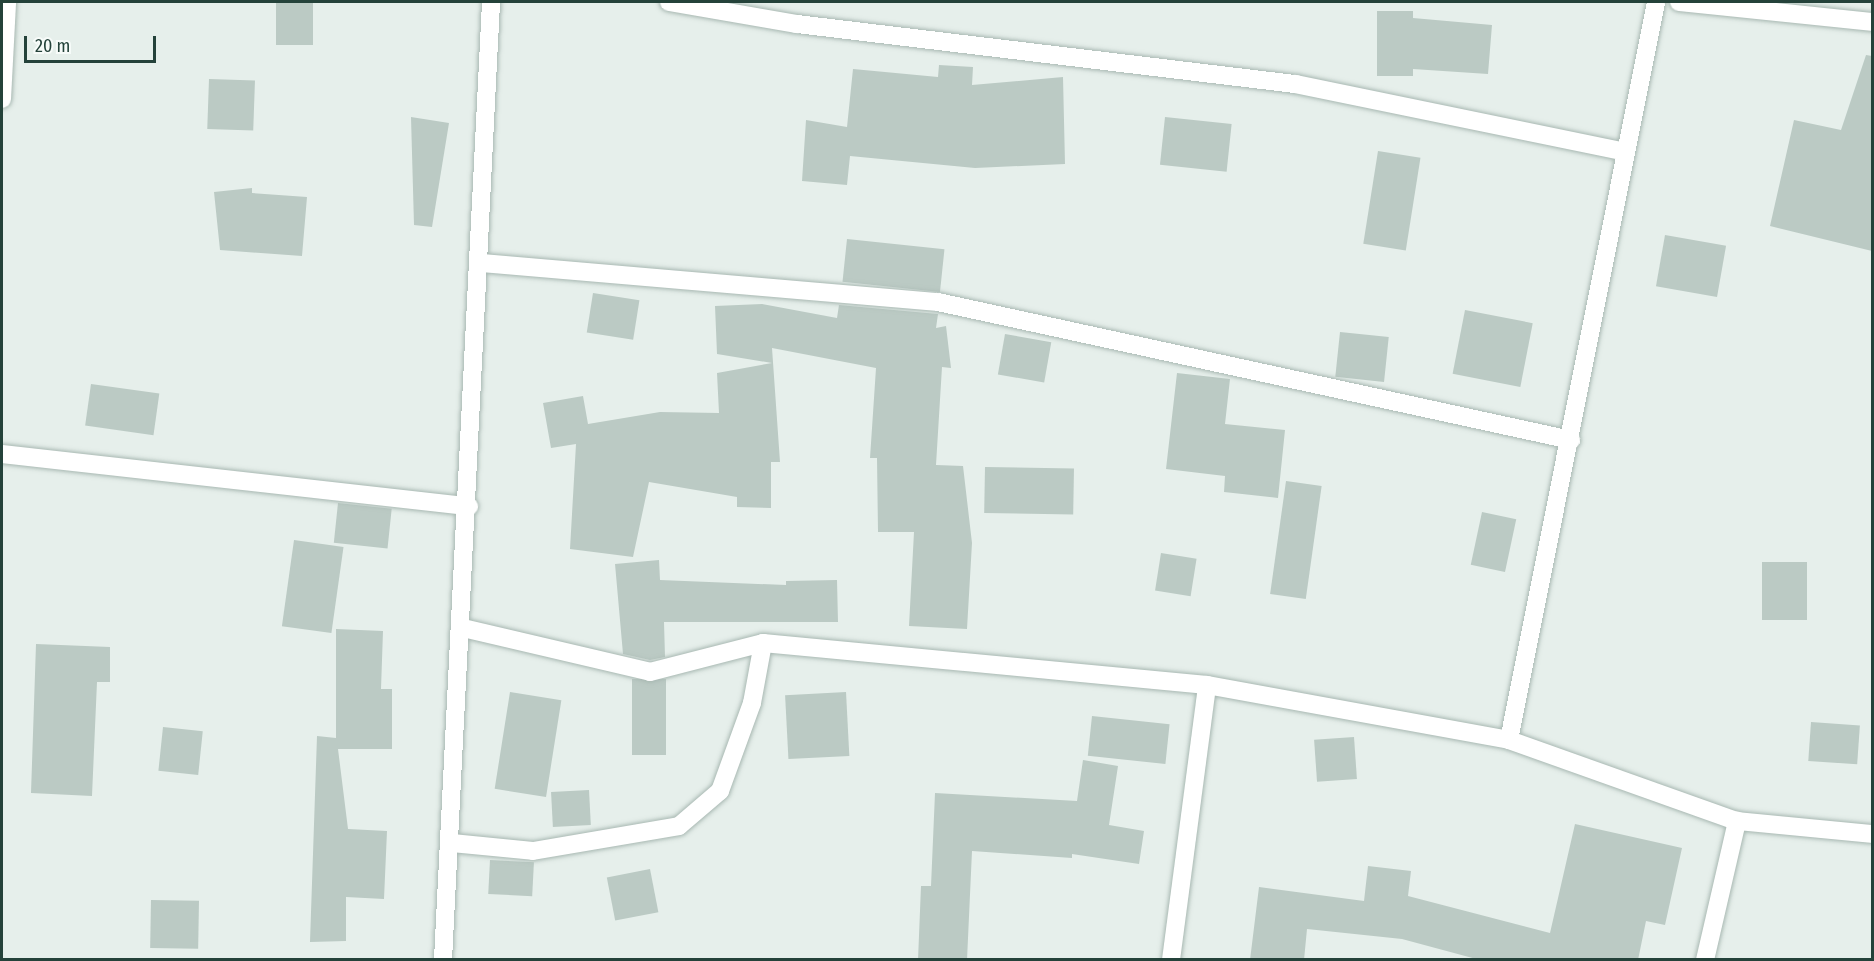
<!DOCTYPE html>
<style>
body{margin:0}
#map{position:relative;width:1874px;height:961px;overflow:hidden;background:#e6efeb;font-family:"Fira Sans Condensed",sans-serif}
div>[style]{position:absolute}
.building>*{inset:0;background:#bbcac4;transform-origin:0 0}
.roads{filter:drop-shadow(0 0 2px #a8b8b2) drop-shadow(0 0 2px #a8b8b2)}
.minor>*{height:18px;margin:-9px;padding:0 9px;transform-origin:9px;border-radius:9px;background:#fff}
span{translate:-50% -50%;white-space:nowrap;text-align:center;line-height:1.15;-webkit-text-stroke:5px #f7fbf9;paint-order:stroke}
.frame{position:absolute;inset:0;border:3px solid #24423a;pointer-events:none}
.scale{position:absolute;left:24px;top:36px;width:132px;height:27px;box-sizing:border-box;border:3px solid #24423a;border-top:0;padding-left:8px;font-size:18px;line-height:21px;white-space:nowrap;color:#24423a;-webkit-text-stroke:4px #f7fbf9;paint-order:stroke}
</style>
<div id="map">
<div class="building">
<i style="left:276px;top:2px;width:37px;height:43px"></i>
<i style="clip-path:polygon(1377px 11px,1413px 11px,1413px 18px,1492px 25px,1488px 74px,1413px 69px,1413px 76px,1377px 76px)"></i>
<i style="clip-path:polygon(1866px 55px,1872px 56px,1872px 251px,1770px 226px,1794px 120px,1841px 130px)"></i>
<i style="clip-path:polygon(939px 65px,973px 67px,972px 85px,1063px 77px,1065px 164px,975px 168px,850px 156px,847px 185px,802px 181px,806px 120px,847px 127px,853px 69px,938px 77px)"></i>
<i style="left:209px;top:79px;width:46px;height:50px;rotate:2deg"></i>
<i style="clip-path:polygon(411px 117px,449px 123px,432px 227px,414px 225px)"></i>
<i style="left:1165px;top:117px;width:67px;height:48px;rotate:6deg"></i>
<i style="left:1378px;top:151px;width:43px;height:94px;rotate:9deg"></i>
<i style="clip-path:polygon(252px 188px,252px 193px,307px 197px,302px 256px,220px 250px,214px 192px)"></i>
<i style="left:1665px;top:235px;width:62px;height:52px;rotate:10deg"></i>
<i style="left:847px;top:239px;width:98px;height:43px;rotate:6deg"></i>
<i style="left:593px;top:293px;width:47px;height:40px;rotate:9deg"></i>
<i style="clip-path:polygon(762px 304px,837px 318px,839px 305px,938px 314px,936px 328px,946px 326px,951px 368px,942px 367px,936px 465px,963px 466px,972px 543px,967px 629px,909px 626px,914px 532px,878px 532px,877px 458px,870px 458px,876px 368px,772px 348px,780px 462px,771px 462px,771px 508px,737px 507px,737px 497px,649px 482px,633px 557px,570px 549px,576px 444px,551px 448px,543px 403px,583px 396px,588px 424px,660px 412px,719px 413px,717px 373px,772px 363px,717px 354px,715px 306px)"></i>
<i style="left:1465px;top:310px;width:69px;height:65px;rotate:11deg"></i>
<i style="left:1340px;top:332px;width:49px;height:45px;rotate:6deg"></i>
<i style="left:1005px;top:334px;width:47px;height:41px;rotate:10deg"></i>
<i style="clip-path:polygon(1177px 373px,1230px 379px,1225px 424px,1285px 430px,1278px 498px,1224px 492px,1225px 476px,1166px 469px)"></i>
<i style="left:91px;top:384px;width:69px;height:42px;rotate:8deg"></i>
<i style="left:985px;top:467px;width:89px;height:46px;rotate:1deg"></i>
<i style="left:1286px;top:481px;width:36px;height:114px;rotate:8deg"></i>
<i style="left:338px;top:503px;width:54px;height:40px;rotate:6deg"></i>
<i style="left:1482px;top:512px;width:35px;height:54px;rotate:12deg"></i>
<i style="left:294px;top:540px;width:50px;height:87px;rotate:8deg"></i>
<i style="left:1161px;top:553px;width:36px;height:38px;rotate:9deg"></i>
<i style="clip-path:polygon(659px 560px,660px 580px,786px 585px,786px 581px,837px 580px,838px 622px,664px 622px,665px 657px,650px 660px,623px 654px,615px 564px)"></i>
<i style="left:1762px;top:562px;width:45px;height:58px"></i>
<i style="clip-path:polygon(336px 629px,383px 631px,381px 689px,392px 689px,392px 749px,338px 749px,348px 829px,387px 831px,384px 899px,346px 897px,346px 941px,310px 942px,317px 736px,336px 738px)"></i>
<i style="clip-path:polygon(36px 644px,110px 647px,110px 682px,97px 682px,92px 796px,31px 793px)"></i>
<i style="left:632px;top:679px;width:34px;height:76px"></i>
<i style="left:510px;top:692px;width:52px;height:98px;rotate:9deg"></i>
<i style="left:846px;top:692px;width:64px;height:61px;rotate:87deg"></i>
<i style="left:1092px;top:716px;width:78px;height:40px;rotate:6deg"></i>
<i style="left:1811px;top:722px;width:49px;height:39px;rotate:4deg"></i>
<i style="left:163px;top:727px;width:40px;height:44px;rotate:6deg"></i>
<i style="left:1354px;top:737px;width:42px;height:40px;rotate:86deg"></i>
<i style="clip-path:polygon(1083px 760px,1118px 766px,1109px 825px,1144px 831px,1139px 864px,1072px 854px,1072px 858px,972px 851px,967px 960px,918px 960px,921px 886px,931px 886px,935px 793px,1077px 801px)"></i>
<i style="left:589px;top:790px;width:35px;height:38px;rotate:87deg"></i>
<i style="clip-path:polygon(1575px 824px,1682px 848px,1665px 925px,1646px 921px,1638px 960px,1480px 960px,1402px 939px,1307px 929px,1304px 960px,1250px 960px,1259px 887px,1364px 901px,1368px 866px,1411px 871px,1408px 896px,1550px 933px)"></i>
<i style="left:490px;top:860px;width:44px;height:34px;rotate:3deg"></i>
<i style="left:650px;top:869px;width:44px;height:44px;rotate:79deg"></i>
<i style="left:151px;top:900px;width:48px;height:48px;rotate:1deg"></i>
</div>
<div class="roads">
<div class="minor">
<i style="left:669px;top:2px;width:130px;rotate:9.8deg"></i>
<i style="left:797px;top:24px;width:502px;rotate:6.87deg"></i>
<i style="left:1295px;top:84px;width:334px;rotate:11.6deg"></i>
<i style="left:1679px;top:2px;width:194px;rotate:5.9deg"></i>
<i style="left:2px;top:99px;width:97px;rotate:-87deg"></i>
<i style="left:482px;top:263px;width:458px;rotate:4.9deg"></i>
<i style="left:938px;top:302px;width:648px;rotate:12.3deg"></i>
<i style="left:2px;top:454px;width:470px;rotate:6.4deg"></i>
<i style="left:463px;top:628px;width:192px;rotate:13.2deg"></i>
<i style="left:650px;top:672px;width:117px;rotate:-14.4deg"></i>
<i style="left:763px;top:643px;width:446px;rotate:5.4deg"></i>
<i style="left:1207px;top:685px;width:307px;rotate:10.3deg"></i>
<i style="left:1509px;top:740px;width:242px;rotate:19.6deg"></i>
<i style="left:1737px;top:821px;width:136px;rotate:5.5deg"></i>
<i style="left:1509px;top:740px;width:752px;rotate:-78.73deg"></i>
<i style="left:452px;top:843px;width:81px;rotate:5.6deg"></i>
<i style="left:533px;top:851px;width:148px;rotate:-9.7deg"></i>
<i style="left:679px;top:826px;width:54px;rotate:-40.5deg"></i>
<i style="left:720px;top:791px;width:94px;rotate:-70deg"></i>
<i style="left:752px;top:703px;width:61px;rotate:-79.6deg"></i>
<i style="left:443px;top:960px;width:959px;rotate:-87.13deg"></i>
<i style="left:1171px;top:960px;width:277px;rotate:-82.5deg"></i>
<i style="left:1705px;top:960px;width:143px;rotate:-77deg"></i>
</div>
</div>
<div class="frame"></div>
<div class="scale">20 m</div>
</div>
